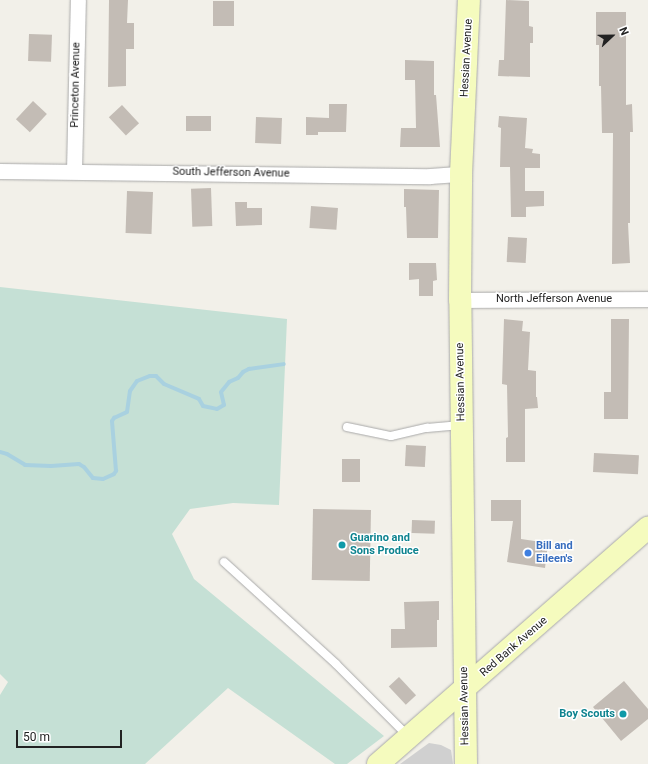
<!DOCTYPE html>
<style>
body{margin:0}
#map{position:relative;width:648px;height:764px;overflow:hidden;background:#f2f0e9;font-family:Roboto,sans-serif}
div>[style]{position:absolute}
.religious>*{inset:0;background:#d0d0d0}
.wetland>*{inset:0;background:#c5e0d5}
.stream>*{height:4px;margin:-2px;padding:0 2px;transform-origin:2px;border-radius:2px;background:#a9d1e0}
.building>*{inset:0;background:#c3bcb5;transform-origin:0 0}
.roads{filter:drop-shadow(0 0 1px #a9a9a9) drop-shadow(0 0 1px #a9a9a9)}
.lane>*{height:8px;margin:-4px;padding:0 4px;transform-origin:4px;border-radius:4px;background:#fff}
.street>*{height:15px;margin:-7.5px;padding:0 7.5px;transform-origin:7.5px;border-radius:7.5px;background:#fff}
.secondary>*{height:22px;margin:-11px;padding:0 11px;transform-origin:11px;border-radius:11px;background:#f5fbbe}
.dots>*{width:11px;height:11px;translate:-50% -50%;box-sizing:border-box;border:2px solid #fff;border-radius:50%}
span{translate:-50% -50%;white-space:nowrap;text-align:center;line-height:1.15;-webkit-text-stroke:3px #fff;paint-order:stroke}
.street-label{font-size:11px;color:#222}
.culture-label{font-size:11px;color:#0d838f;font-weight:700}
.left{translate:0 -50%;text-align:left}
.right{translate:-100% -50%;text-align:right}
.shop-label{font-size:11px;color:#366cbe;font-weight:700}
.north{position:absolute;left:592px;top:16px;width:40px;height:40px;-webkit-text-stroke:3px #fff;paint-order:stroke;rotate:68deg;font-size:11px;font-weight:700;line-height:16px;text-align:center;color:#222}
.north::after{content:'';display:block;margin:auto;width:14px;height:18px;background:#222;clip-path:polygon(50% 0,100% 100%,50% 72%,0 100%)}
.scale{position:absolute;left:16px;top:730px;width:106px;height:18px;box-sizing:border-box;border:2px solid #222;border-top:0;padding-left:5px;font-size:12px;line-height:14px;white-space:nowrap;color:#222;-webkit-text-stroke:3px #fff;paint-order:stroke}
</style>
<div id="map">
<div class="religious">
<i style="clip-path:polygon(429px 743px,441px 745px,451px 750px,453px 764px,400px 764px)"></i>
</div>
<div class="wetland">
<i style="clip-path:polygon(0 287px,287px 319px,279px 505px,233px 503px,190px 509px,172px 534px,194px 579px,384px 736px,347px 764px,335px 764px,228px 688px,145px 764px,0 764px,0 695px,8px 682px,0 674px)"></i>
</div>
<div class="stream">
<i style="left:0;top:452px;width:7px;rotate:16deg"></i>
<i style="left:7px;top:454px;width:21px;rotate:31deg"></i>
<i style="left:25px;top:465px;width:26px;rotate:2deg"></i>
<i style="left:51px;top:466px;width:28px;rotate:-4deg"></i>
<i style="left:79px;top:464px;width:6px;rotate:31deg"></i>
<i style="left:84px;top:467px;width:14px;rotate:51deg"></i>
<i style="left:93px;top:478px;width:10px;rotate:6deg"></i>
<i style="left:103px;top:479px;width:12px;rotate:-24deg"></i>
<i style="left:114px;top:474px;width:4px;rotate:-56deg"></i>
<i style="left:116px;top:471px;width:50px;rotate:-94.6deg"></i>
<i style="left:112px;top:421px;width:4px;rotate:-56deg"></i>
<i style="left:114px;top:418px;width:14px;rotate:-25deg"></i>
<i style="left:127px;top:412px;width:21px;rotate:-82deg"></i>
<i style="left:130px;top:391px;width:12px;rotate:-55deg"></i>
<i style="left:137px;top:381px;width:14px;rotate:-21deg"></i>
<i style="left:150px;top:376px;width:6px"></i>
<i style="left:156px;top:376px;width:11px;rotate:45deg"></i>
<i style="left:164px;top:384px;width:38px;rotate:23deg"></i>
<i style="left:199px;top:399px;width:8px;rotate:60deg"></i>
<i style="left:203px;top:406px;width:14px;rotate:12deg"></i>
<i style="left:217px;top:409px;width:8px;rotate:-30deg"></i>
<i style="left:224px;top:405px;width:13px;rotate:-103deg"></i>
<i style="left:221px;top:392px;width:13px;rotate:-51deg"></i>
<i style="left:229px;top:382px;width:10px;rotate:-24deg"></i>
<i style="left:238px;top:378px;width:8px;rotate:-50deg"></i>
<i style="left:243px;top:372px;width:7px;rotate:-27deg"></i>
<i style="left:249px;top:369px;width:35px;rotate:-8deg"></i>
</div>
<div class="building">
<i style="clip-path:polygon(109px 0,128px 0,127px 23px,134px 23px,134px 49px,126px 49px,126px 86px,108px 87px)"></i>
<i style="clip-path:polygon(506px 0,529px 1px,529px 26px,533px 27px,533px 43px,530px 43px,530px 77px,498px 76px,499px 60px,504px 60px)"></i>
<i style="left:213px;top:1px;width:21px;height:25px"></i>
<i style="clip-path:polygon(596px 12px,626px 12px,626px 105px,632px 104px,633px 132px,630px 132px,630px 223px,628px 223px,630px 263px,612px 264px,613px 133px,602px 133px,601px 86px,599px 86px,599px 45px,596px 45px)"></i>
<i style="left:29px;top:34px;width:23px;height:27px;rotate:2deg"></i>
<i style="clip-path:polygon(405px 60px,434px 61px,434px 95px,436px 95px,440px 147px,400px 147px,401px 128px,416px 128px,415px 80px,405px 80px)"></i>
<i style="left:33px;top:101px;width:19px;height:25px;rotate:43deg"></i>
<i style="clip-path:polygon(329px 104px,347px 104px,346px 132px,318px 132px,318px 135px,306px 135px,306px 117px,329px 118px)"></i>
<i style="left:122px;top:105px;width:25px;height:18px;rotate:47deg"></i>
<i style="left:186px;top:116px;width:25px;height:15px"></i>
<i style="clip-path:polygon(499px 116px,527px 118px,525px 148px,533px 149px,532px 153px,540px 154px,540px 168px,525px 168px,525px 191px,544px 191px,544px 206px,526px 207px,526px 217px,511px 217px,510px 167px,500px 167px,501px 128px,498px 127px)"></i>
<i style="left:256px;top:117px;width:26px;height:26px;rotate:2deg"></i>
<i style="left:211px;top:188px;width:38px;height:20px;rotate:88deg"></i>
<i style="clip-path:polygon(404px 189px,439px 190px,438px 238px,407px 238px,406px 207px,404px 207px)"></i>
<i style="left:127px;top:191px;width:26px;height:42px;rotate:2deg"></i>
<i style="clip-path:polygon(235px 202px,247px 202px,247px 208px,262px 208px,262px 225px,236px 226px)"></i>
<i style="left:311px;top:206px;width:27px;height:22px;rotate:4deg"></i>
<i style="left:508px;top:237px;width:19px;height:25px;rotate:3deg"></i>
<i style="clip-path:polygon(409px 263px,436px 263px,437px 280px,433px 281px,433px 296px,419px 296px,419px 279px,409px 280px)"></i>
<i style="clip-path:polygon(504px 319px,523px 321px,522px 331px,530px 332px,528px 370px,536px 371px,536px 397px,537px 397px,538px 408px,525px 409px,525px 462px,506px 462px,506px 438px,508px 437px,507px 385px,502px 384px)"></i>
<i style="clip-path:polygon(611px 319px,629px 319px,628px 419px,604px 419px,604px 392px,611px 392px)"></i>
<i style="left:406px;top:445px;width:20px;height:21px;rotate:3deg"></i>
<i style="left:594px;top:453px;width:45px;height:19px;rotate:3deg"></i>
<i style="left:342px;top:459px;width:18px;height:23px"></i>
<i style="clip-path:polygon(491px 500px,521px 500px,521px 539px,548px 543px,545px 568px,507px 562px,513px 521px,491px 521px)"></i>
<i style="left:313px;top:509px;width:58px;height:71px;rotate:1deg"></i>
<i style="left:412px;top:520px;width:23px;height:13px;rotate:2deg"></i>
<i style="clip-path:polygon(439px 601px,439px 620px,437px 620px,437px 647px,391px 648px,391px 629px,405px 629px,404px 602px)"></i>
<i style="left:399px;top:677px;width:25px;height:14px;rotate:47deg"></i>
<i style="clip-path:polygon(624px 681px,648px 709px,648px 719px,621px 741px,593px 707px)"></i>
</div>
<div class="roads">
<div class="lane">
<i style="left:347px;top:427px;width:45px;rotate:11.6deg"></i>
<i style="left:391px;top:436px;width:37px;rotate:-13deg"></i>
<i style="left:427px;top:428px;width:34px;rotate:-5deg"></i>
<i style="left:224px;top:562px;width:151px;rotate:42.3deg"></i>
<i style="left:336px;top:664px;width:103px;rotate:45deg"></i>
</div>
<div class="street">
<i style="left:0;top:171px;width:430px;rotate:0.7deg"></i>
<i style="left:430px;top:176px;width:31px;rotate:-4deg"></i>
<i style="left:74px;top:171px;width:171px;rotate:-88.7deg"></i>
<i style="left:460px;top:300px;width:188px;rotate:-0.3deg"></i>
</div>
<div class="secondary">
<i style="left:378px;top:764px;width:359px;rotate:-41.2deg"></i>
<i style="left:466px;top:764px;width:464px;rotate:-90.7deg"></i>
<i style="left:460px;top:300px;width:126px;rotate:-89.5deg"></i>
<i style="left:461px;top:174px;width:174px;rotate:-87.4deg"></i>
</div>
</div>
<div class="dots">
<i style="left:342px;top:545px;background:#0f9aa8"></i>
<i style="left:528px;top:553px;background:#3f7fe0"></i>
<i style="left:623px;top:714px;background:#0f9aa8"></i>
</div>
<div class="street-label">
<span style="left:467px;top:58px;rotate:-87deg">Hessian Avenue</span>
<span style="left:76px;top:85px;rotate:-89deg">Princeton Avenue</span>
<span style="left:231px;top:173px;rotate:1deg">South Jefferson Avenue</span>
<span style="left:554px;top:299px">North Jefferson Avenue</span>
<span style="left:461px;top:382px;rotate:-91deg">Hessian Avenue</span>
<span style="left:514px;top:647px;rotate:-41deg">Red Bank Avenue</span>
<span style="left:465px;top:706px;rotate:-91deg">Hessian Avenue</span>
</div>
<div class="culture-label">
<span class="left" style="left:350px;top:545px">Guarino and<br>Sons Produce</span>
<span class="right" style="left:615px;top:714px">Boy Scouts</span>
</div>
<div class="shop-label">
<span class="left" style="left:536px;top:553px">Bill and<br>Eileen's</span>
</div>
<div class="north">N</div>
<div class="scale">50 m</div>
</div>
